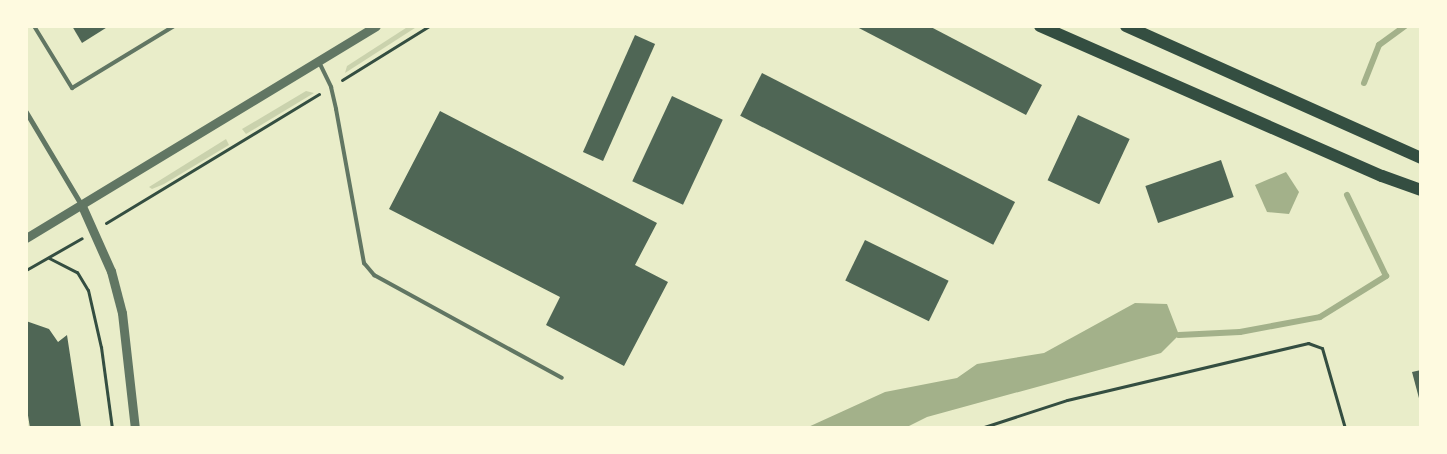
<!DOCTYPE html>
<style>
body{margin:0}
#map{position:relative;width:1447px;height:454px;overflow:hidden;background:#e9edc9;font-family:"Fira Sans",sans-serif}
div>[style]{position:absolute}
.green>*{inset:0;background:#cad2ad}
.water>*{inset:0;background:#a3b18a}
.stream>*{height:6px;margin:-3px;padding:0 3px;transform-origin:3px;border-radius:3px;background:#a3b18a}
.building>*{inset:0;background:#4f6655;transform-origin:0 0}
.path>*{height:3px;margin:-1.5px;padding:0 1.5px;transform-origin:1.5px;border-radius:1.5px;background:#344e41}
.service>*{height:4px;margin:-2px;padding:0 2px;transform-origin:2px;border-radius:2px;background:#617663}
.minor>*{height:5px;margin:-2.5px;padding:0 2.5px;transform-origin:2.5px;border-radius:2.5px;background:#617663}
.tertiary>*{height:9px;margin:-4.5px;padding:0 4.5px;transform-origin:4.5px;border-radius:4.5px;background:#617663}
.primary>*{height:12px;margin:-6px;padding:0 6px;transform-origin:6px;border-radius:6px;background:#344e41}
span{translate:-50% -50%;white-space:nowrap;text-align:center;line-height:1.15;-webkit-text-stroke:4px #fefae0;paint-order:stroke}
.frame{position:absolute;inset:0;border:28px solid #fefae0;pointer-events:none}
</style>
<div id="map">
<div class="green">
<i style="clip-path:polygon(409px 26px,418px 26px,345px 73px,347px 66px)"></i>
<i style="clip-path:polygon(306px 91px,314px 93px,246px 134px,242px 129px)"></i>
<i style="clip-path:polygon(226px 139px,229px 145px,164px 184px,152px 189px,149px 187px)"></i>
</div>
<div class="water">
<i style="clip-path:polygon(1286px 172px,1299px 192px,1289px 214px,1267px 212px,1255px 185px)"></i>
<i style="clip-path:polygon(1135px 303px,1167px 304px,1179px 335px,1161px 353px,927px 417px,905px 428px,806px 428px,885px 392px,957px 378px,977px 364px,1044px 353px)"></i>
</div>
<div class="stream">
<i style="left:1364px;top:83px;width:41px;rotate:-68.5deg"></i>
<i style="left:1379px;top:45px;width:32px;rotate:-36deg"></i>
<i style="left:1179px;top:335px;width:61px;rotate:-2.8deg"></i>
<i style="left:1240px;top:332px;width:81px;rotate:-10.6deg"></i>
<i style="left:1320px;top:317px;width:78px;rotate:-31.8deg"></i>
<i style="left:1386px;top:276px;width:90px;rotate:-115.7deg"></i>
</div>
<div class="building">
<i style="clip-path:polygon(72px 26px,109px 26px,82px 43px)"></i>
<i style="clip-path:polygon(855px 26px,929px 26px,1042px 85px,1026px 115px)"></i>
<i style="left:635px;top:35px;width:22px;height:128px;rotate:24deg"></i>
<i style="left:762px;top:73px;width:284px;height:48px;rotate:27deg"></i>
<i style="left:672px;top:96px;width:56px;height:94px;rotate:25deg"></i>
<i style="clip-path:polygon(440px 111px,657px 223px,635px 265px,668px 282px,624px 366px,546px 325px,560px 297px,389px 209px)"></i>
<i style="left:1078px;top:115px;width:57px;height:72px;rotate:25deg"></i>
<i style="left:1221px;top:160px;width:39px;height:80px;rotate:71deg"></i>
<i style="left:865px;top:240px;width:93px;height:45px;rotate:26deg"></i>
<i style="clip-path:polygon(26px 321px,49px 329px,58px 342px,67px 335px,81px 427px,30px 428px,26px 403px)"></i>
<i style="clip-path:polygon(1421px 370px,1421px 402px,1420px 402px,1412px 372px)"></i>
</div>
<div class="path">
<i style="left:342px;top:80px;width:102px;rotate:-31.8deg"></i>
<i style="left:106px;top:223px;width:249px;rotate:-31.2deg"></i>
<i style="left:49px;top:258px;width:31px;rotate:27deg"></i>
<i style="left:77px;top:272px;width:21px;rotate:59deg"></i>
<i style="left:88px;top:290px;width:58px;rotate:77.2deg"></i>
<i style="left:101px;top:347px;width:82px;rotate:82.3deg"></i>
<i style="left:26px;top:270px;width:64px;rotate:-29.7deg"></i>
<i style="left:981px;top:428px;width:90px;rotate:-18deg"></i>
<i style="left:1067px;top:400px;width:248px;rotate:-13.3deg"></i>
<i style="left:1308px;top:343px;width:15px;rotate:20deg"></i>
<i style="left:1322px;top:348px;width:83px;rotate:74deg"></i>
</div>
<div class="service">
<i style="left:34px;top:26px;width:73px;rotate:58.5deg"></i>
<i style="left:72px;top:88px;width:119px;rotate:-31.3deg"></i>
<i style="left:319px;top:62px;width:28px;rotate:64deg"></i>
<i style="left:331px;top:87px;width:23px;rotate:77deg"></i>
<i style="left:336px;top:109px;width:157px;rotate:79.7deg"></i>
<i style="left:364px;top:263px;width:16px;rotate:50deg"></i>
<i style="left:374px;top:275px;width:214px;rotate:28.7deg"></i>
</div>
<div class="minor">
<i style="left:26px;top:112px;width:109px;rotate:59.2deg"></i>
</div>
<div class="tertiary">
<i style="left:82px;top:206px;width:71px;rotate:66deg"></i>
<i style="left:111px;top:271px;width:43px;rotate:75.3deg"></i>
<i style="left:122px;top:313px;width:116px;rotate:83.6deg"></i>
<i style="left:26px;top:238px;width:409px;rotate:-31.2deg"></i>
</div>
<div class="primary">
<i style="left:1040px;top:26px;width:373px;rotate:23.7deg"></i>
<i style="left:1382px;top:176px;width:41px;rotate:19.7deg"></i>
<i style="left:1126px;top:26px;width:323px;rotate:24.1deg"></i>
</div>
<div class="frame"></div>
</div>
